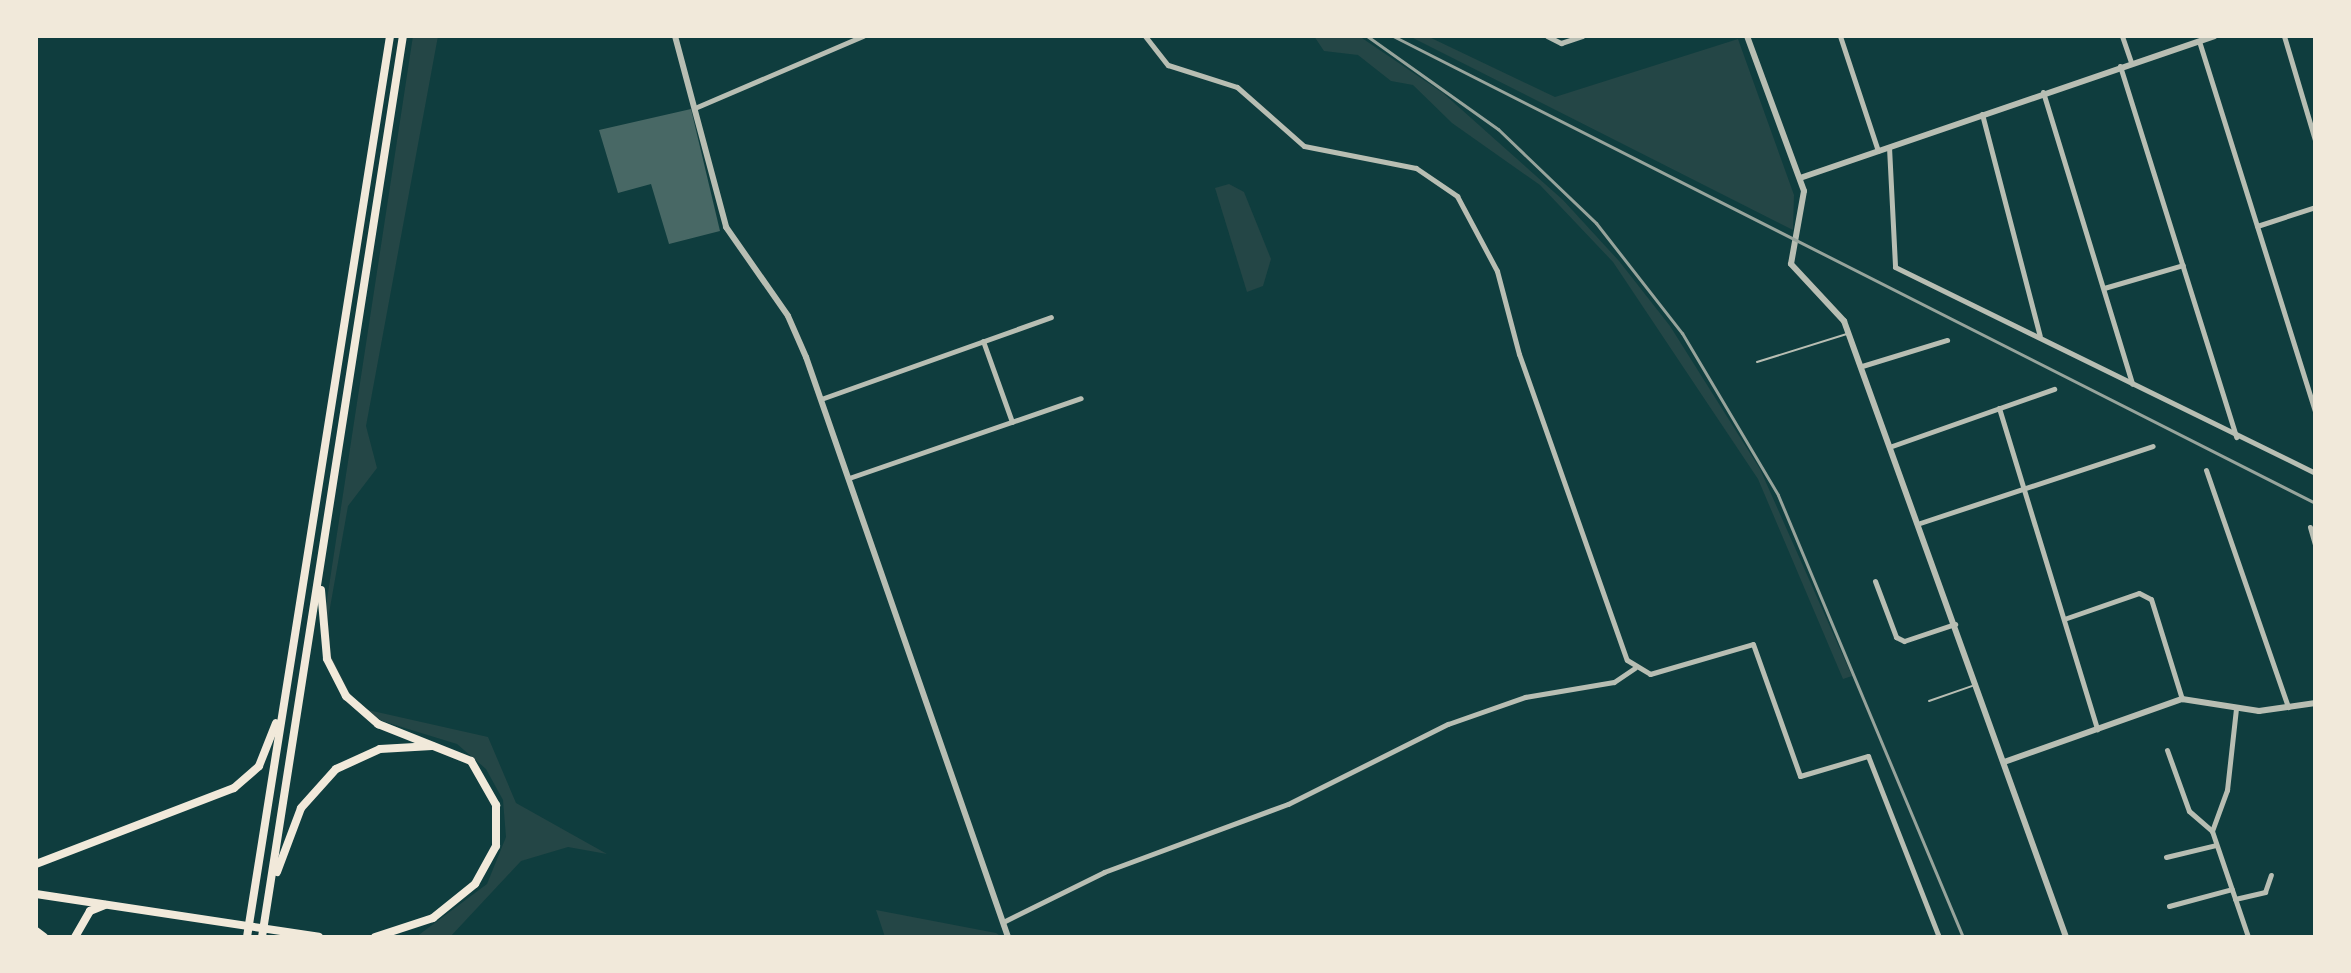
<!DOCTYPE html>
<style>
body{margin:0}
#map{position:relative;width:2351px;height:973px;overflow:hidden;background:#0f3d3e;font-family:"Alegreya Sans",sans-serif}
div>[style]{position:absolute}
.green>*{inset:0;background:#244646}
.building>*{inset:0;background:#486865}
.service>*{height:2px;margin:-1px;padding:0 1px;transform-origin:1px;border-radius:1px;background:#b8beb3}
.minor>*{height:5px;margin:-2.5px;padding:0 2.5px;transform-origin:2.5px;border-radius:2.5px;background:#b8beb3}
.tertiary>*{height:6px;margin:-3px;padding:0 3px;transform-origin:3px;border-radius:3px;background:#b8beb3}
.trunk>*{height:8px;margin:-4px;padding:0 4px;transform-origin:4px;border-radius:4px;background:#f1e9da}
.rail>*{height:3px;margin:-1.5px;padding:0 1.5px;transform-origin:1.5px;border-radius:1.5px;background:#97a49c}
span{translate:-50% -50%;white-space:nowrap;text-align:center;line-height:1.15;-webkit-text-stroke:8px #f1e9da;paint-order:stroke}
.frame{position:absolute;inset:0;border:38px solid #f1e9da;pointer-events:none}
</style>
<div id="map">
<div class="green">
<i style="clip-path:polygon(413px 36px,438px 36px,366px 426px,377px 468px,348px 506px,328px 619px,331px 656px,352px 698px,368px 710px,488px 737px,516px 803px,607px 854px,568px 847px,521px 861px,450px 937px,416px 937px,487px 884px,506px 837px,503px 800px,486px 769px,457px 744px,382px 721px,348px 698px,330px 659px,324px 619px)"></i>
<i style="clip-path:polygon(1314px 36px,1359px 36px,1443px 93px,1563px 200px,1619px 261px,1670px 326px,1760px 469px,1852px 676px,1843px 679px,1758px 479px,1613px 262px,1540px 185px,1452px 123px,1413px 85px,1391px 81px,1358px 55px,1324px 51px)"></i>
<i style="clip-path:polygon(1409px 36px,1427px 36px,1555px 97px,1738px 39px,1794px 195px,1793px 230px)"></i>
<i style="clip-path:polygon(1229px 184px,1244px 192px,1271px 259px,1263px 286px,1247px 292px,1215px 188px)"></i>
<i style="clip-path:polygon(876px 910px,996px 933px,1002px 937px,885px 937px)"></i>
</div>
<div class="building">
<i style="clip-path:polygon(691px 109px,720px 231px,669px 244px,651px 184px,618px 193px,599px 130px)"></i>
</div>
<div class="service">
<i style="left:1757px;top:362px;width:94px;rotate:-17.3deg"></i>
<i style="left:1929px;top:701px;width:46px;rotate:-19.2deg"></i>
</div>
<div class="minor">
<i style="left:1145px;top:36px;width:37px;rotate:52deg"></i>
<i style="left:1168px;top:65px;width:72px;rotate:17.7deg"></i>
<i style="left:1237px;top:87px;width:89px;rotate:41.4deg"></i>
<i style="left:1304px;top:146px;width:114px;rotate:11.1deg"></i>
<i style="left:1416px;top:168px;width:50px;rotate:34.3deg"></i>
<i style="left:1457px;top:196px;width:85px;rotate:61.9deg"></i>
<i style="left:1497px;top:271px;width:86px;rotate:75.2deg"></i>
<i style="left:1519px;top:354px;width:324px;rotate:70.6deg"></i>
<i style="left:1627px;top:660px;width:27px;rotate:31deg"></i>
<i style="left:1650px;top:674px;width:107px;rotate:-16.2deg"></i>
<i style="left:1753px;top:644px;width:140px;rotate:70.4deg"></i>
<i style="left:1800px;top:776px;width:71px;rotate:-16.4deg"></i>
<i style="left:1868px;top:756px;width:194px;rotate:68.6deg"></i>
<i style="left:1547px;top:36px;width:16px;rotate:27deg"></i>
<i style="left:1561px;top:43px;width:22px;rotate:-18deg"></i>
<i style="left:1840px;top:36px;width:121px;rotate:71.7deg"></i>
<i style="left:2122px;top:36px;width:28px;rotate:71deg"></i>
<i style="left:2284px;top:36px;width:109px;rotate:73.4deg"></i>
<i style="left:2199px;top:41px;width:389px;rotate:72.6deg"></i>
<i style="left:2120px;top:66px;width:389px;rotate:72.6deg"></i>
<i style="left:2043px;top:92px;width:305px;rotate:73deg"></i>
<i style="left:697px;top:107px;width:181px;rotate:-23.2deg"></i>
<i style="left:1982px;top:114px;width:229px;rotate:75.4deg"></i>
<i style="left:1889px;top:147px;width:120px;rotate:87.1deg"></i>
<i style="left:1895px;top:267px;width:468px;rotate:26.1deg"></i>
<i style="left:2257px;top:226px;width:61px;rotate:-18.1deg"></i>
<i style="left:2104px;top:288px;width:82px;rotate:-16.2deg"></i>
<i style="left:983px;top:341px;width:86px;rotate:70.3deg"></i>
<i style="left:1862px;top:366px;width:89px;rotate:-17deg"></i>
<i style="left:821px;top:399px;width:244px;rotate:-19.6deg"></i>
<i style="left:1999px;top:408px;width:336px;rotate:73deg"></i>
<i style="left:1892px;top:446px;width:172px;rotate:-19.4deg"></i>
<i style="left:2206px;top:470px;width:251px;rotate:70.9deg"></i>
<i style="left:849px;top:478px;width:245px;rotate:-19deg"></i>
<i style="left:1920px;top:523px;width:245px;rotate:-18.3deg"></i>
<i style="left:2310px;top:527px;width:18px;rotate:74deg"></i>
<i style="left:1875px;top:581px;width:60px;rotate:69.4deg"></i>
<i style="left:1896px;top:637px;width:9px;rotate:27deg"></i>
<i style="left:1904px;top:641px;width:54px;rotate:-18.4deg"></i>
<i style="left:2064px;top:619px;width:79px;rotate:-19.1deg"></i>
<i style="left:2139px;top:593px;width:13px;rotate:27deg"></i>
<i style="left:2151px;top:599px;width:105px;rotate:72.8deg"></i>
<i style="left:2167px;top:750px;width:65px;rotate:70.2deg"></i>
<i style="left:2189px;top:811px;width:30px;rotate:41deg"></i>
<i style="left:2212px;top:831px;width:44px;rotate:-69.9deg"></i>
<i style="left:2227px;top:790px;width:82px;rotate:-83.7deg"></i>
<i style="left:2212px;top:831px;width:112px;rotate:71.2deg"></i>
<i style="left:2166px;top:857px;width:51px;rotate:-13.5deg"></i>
<i style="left:2235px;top:899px;width:31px;rotate:-13deg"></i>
<i style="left:2265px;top:892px;width:18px;rotate:-71deg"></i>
<i style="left:2169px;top:906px;width:65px;rotate:-15.1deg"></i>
<i style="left:1003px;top:922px;width:113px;rotate:-26.3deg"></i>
<i style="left:1104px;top:872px;width:196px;rotate:-20.3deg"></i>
<i style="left:1288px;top:804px;width:179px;rotate:-26.6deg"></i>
<i style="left:1448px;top:724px;width:82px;rotate:-19.3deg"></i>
<i style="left:1525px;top:697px;width:90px;rotate:-9.6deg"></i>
<i style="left:1614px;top:682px;width:25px;rotate:-34deg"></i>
</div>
<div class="tertiary">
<i style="left:675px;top:36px;width:198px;rotate:75deg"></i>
<i style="left:726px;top:227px;width:108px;rotate:55.1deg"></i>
<i style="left:788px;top:316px;width:45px;rotate:66.3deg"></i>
<i style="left:806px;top:357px;width:614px;rotate:70.8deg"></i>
<i style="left:1747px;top:36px;width:165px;rotate:69.8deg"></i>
<i style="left:1804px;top:191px;width:74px;rotate:100.1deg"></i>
<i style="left:1791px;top:264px;width:78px;rotate:47.1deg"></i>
<i style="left:1844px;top:321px;width:655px;rotate:70.18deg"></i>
<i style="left:1800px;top:178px;width:438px;rotate:-18.9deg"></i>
<i style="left:2004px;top:762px;width:189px;rotate:-19.5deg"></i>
<i style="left:2182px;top:699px;width:78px;rotate:8.9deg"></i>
<i style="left:2259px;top:711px;width:57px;rotate:-8.1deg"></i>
</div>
<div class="trunk">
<i style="left:321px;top:590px;width:69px;rotate:85deg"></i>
<i style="left:327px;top:659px;width:42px;rotate:62.8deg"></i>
<i style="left:346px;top:696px;width:43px;rotate:41.2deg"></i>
<i style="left:378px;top:724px;width:100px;rotate:21.7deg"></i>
<i style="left:471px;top:761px;width:51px;rotate:60.4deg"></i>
<i style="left:496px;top:805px;width:41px;rotate:90deg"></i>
<i style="left:496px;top:846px;width:43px;rotate:118.9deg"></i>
<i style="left:475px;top:884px;width:54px;rotate:141deg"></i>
<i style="left:433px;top:918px;width:61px;rotate:161.9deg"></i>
<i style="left:36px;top:864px;width:212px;rotate:-21deg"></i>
<i style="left:234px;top:788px;width:33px;rotate:-41deg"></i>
<i style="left:259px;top:766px;width:46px;rotate:-68.4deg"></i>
<i style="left:277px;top:872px;width:68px;rotate:-69.4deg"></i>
<i style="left:301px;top:808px;width:52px;rotate:-48.1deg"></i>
<i style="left:336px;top:769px;width:48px;rotate:-24.4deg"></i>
<i style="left:380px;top:749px;width:52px;rotate:-3.3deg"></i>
<i style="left:36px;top:894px;width:286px;rotate:8.6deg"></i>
<i style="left:36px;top:931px;width:10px;rotate:37deg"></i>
<i style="left:75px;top:937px;width:30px;rotate:-60deg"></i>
<i style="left:90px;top:911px;width:16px;rotate:-22deg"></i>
<i style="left:247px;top:937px;width:912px;rotate:-80.98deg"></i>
<i style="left:262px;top:937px;width:912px;rotate:-81.11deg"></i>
</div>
<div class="rail">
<i style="left:1367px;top:36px;width:161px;rotate:35.4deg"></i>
<i style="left:1498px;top:129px;width:136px;rotate:43.8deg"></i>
<i style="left:1596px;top:223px;width:140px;rotate:52deg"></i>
<i style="left:1682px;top:333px;width:188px;rotate:59.3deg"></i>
<i style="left:1778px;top:495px;width:479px;rotate:67.3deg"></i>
<i style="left:1393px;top:36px;width:1034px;rotate:26.86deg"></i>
</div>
<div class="frame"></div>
</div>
